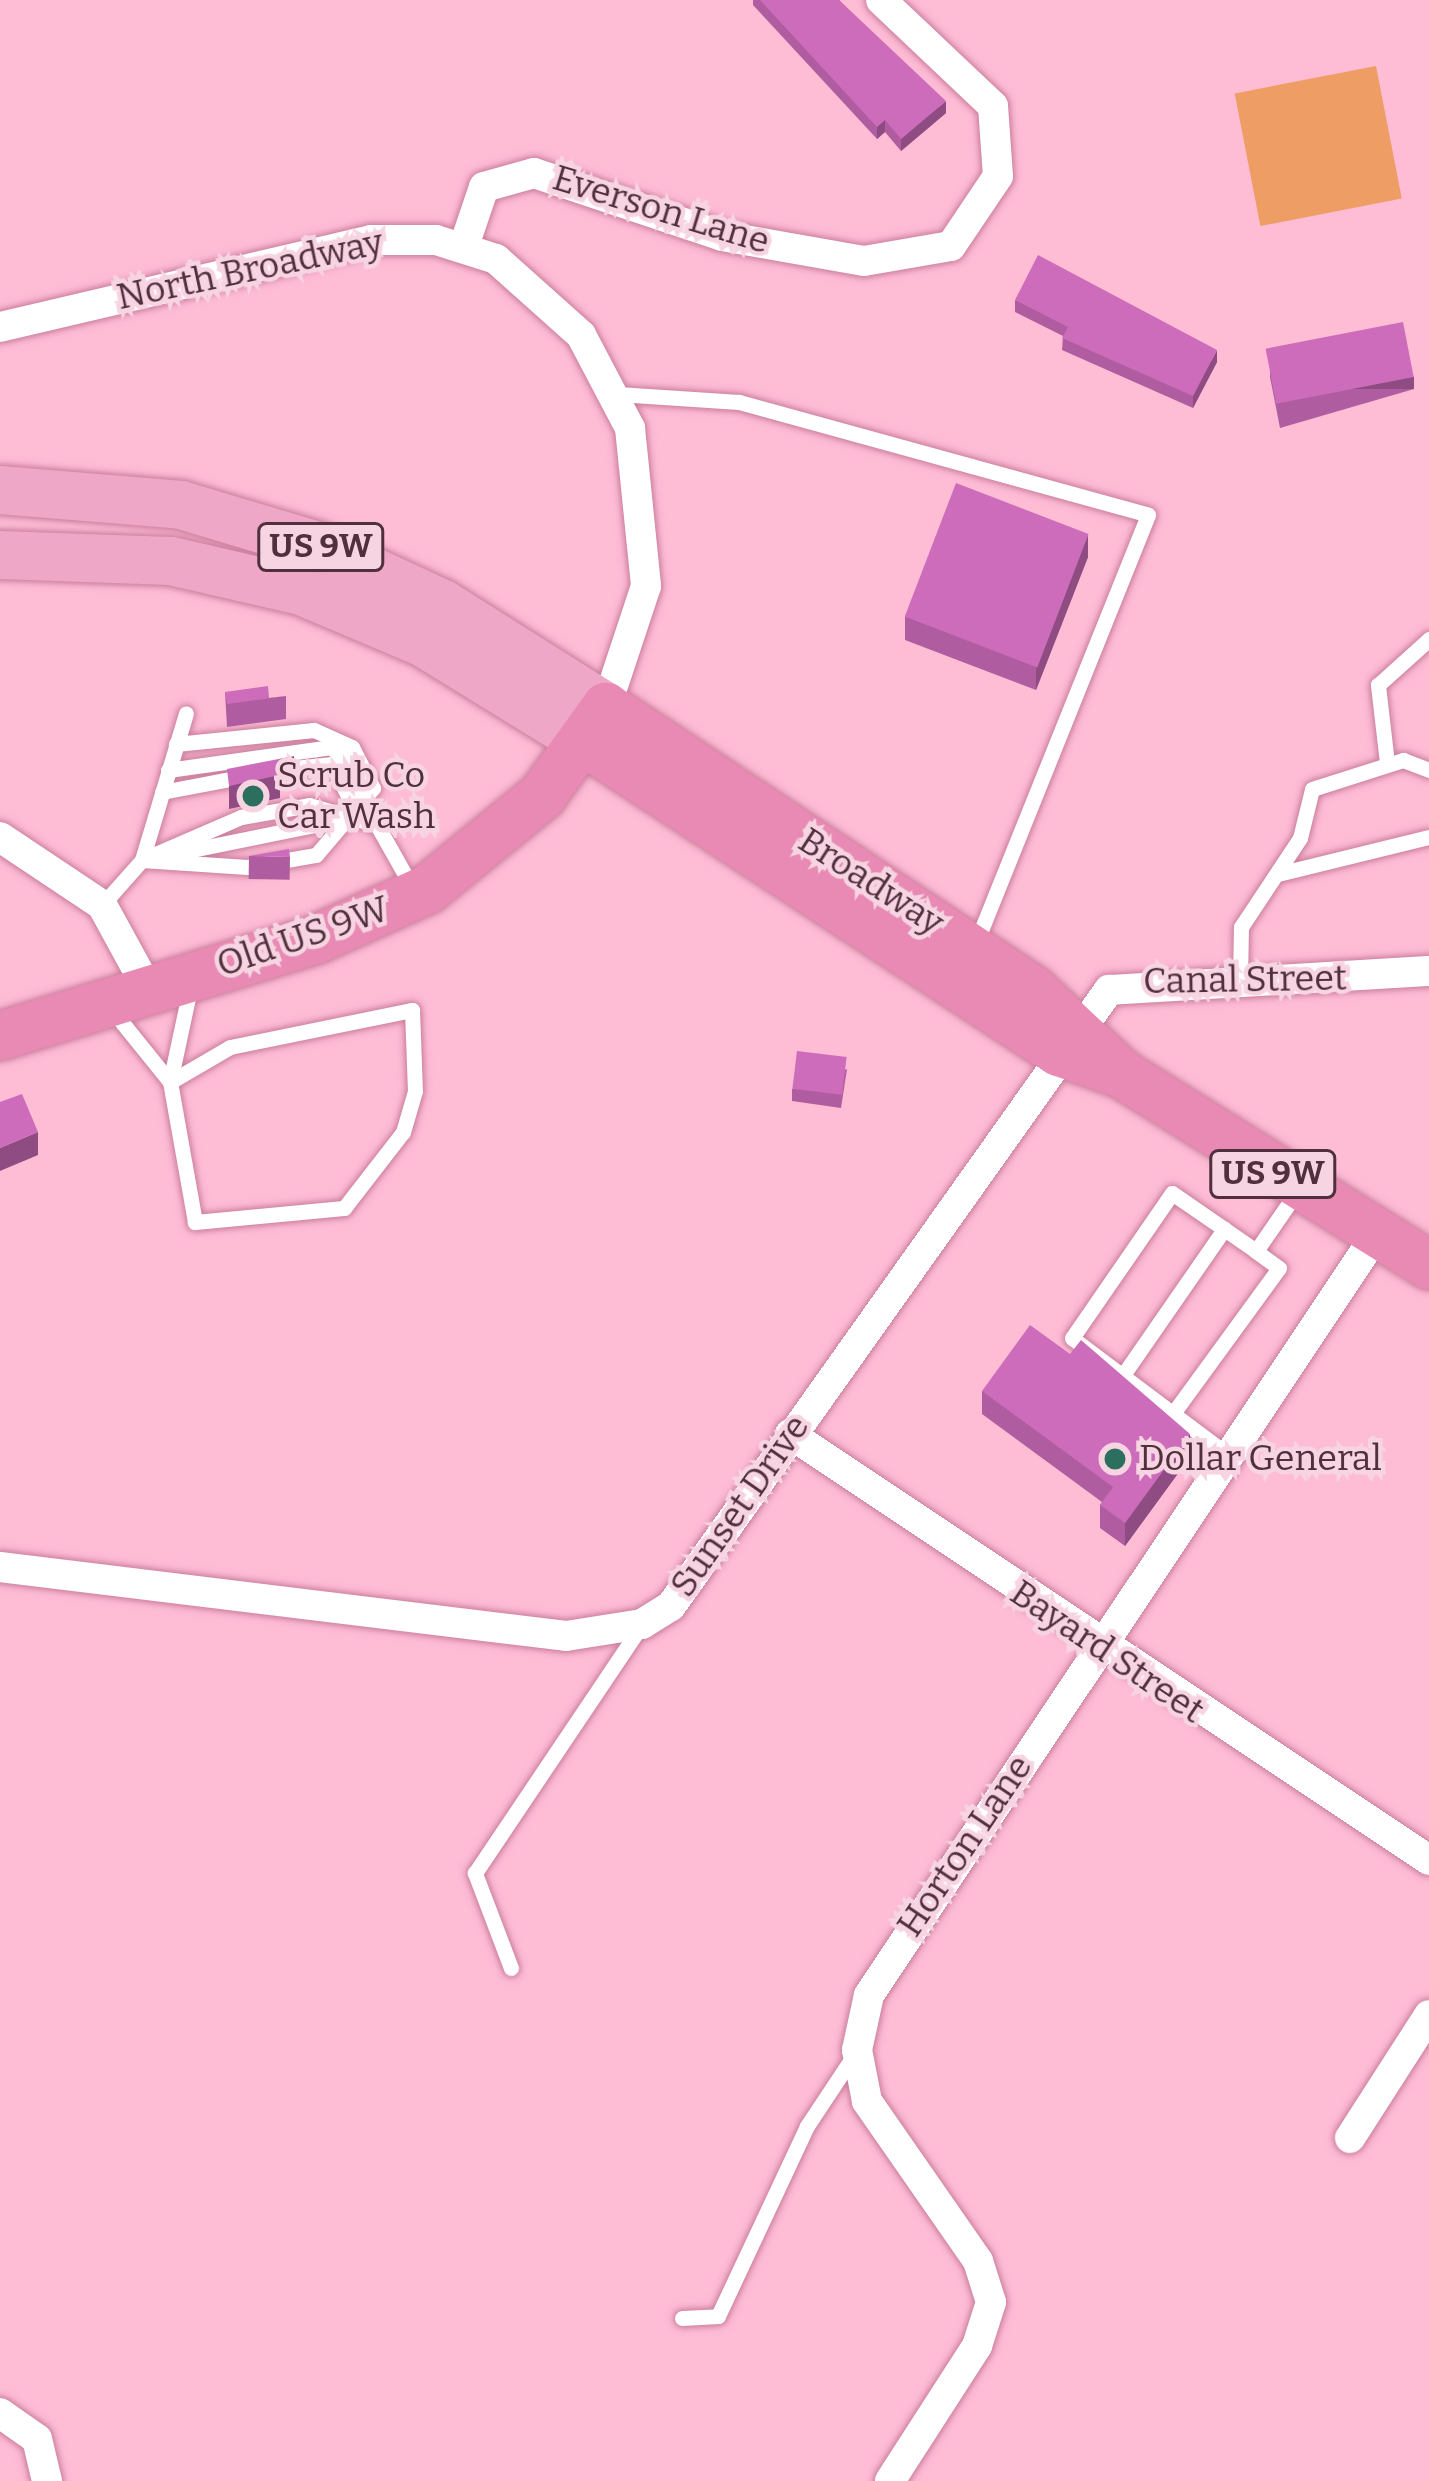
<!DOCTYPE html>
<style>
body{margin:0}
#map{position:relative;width:1429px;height:2481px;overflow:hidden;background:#febcd5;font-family:Bitter,serif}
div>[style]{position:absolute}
.green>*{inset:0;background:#ee9d65;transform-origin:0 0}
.roads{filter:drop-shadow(0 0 3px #cb7e9d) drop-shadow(0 0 3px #cb7e9d)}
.service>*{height:15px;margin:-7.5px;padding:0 7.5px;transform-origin:7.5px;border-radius:7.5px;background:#fff}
.minor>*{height:30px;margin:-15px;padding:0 15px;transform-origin:15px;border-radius:15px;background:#fff}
.primary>*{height:48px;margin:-24px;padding:0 24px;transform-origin:24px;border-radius:24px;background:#eea7c7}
.trunk>*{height:48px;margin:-24px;padding:0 24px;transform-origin:24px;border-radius:24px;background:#e88ab4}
.wall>*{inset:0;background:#af5da0;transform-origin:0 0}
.shaded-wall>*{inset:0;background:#8f4c82;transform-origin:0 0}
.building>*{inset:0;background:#cc6cba;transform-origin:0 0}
.dots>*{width:33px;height:33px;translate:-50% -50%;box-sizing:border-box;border:6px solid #f7d4e1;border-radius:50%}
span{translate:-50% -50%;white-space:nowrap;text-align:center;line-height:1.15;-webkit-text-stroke:9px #f7d4e1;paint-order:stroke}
.shield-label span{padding:3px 9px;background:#f7d4e1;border:3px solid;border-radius:9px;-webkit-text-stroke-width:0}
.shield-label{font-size:33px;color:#51303d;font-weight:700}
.street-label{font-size:36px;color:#51303d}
.poi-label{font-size:36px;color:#51303d}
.left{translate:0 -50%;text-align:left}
</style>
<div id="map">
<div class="green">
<i style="left:1376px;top:66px;width:135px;height:144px;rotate:79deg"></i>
</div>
<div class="roads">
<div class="service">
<i style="left:618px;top:394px;width:121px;rotate:3.8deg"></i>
<i style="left:739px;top:402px;width:424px;rotate:15.4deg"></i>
<i style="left:1148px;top:515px;width:464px;rotate:111.9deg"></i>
<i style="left:1387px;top:763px;width:79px;rotate:-96.6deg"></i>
<i style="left:1378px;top:685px;width:69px;rotate:-42deg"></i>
<i style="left:168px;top:770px;width:165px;rotate:-8deg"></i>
<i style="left:331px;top:747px;width:36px;rotate:44deg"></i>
<i style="left:357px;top:772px;width:42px;rotate:90deg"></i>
<i style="left:276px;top:770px;width:56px;rotate:-6.1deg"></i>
<i style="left:332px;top:764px;width:49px;rotate:63.4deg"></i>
<i style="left:162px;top:792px;width:86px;rotate:-10.8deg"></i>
<i style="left:172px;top:854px;width:186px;rotate:-11.5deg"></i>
<i style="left:144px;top:859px;width:106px;rotate:-23.4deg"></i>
<i style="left:241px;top:817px;width:69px;rotate:-10deg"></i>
<i style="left:309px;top:805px;width:71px;rotate:16.4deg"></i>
<i style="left:377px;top:825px;width:71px;rotate:60.6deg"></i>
<i style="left:142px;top:860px;width:105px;rotate:3.8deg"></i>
<i style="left:247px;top:867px;width:70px;rotate:-9.9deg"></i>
<i style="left:316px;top:855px;width:88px;rotate:-49.6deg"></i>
<i style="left:373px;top:788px;width:46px;rotate:-117.1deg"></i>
<i style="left:352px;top:747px;width:42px;rotate:-155.9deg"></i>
<i style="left:314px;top:730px;width:139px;rotate:174.2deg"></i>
<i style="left:1278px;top:874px;width:155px;rotate:-13.8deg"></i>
<i style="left:102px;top:905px;width:60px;rotate:-48.4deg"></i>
<i style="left:142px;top:860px;width:153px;rotate:-73.3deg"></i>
<i style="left:1240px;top:982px;width:55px;rotate:-89deg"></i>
<i style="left:1241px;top:927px;width:107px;rotate:-56.5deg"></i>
<i style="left:1300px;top:838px;width:50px;rotate:-76.2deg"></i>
<i style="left:1312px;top:789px;width:96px;rotate:-17.7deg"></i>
<i style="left:1403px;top:760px;width:28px;rotate:21deg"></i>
<i style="left:112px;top:1010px;width:92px;rotate:51.1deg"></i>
<i style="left:170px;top:1082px;width:69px;rotate:-30.3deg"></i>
<i style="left:230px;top:1047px;width:186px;rotate:-11.5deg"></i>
<i style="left:412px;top:1010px;width:81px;rotate:87.9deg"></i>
<i style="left:415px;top:1091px;width:43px;rotate:106.3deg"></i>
<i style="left:403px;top:1132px;width:96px;rotate:127.8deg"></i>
<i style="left:344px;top:1208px;width:150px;rotate:174.6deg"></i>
<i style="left:195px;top:1222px;width:142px;rotate:-100.1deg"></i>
<i style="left:170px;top:1082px;width:100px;rotate:-77.9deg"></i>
<i style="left:1123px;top:1375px;width:178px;rotate:-55.3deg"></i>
<i style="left:1174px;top:1412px;width:178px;rotate:-53.9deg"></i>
<i style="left:1279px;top:1268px;width:29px;rotate:-144deg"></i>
<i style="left:1228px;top:1455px;width:195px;rotate:-143.1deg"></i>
<i style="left:1072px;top:1338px;width:176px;rotate:-55.4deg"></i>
<i style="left:1172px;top:1193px;width:102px;rotate:34.6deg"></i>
<i style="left:1256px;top:1251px;width:70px;rotate:-55.4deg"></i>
<i style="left:511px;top:1968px;width:102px;rotate:-110.8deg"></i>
<i style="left:475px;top:1873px;width:298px;rotate:-56.1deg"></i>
<i style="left:682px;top:2318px;width:36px;rotate:-3deg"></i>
<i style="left:718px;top:2316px;width:210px;rotate:-64.9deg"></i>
<i style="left:807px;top:2126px;width:89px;rotate:-56.5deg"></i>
</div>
<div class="minor">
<i style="left:464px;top:246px;width:62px;rotate:-71.3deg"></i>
<i style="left:484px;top:187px;width:52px;rotate:-15.6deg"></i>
<i style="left:534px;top:173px;width:198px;rotate:18.5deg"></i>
<i style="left:722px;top:236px;width:144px;rotate:10deg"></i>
<i style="left:864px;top:261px;width:88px;rotate:-9.8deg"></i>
<i style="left:951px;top:246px;width:84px;rotate:-56.1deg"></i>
<i style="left:998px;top:176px;width:70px;rotate:-94.1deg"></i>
<i style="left:993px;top:106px;width:154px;rotate:-136.6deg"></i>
<i style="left:0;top:327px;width:381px;rotate:-13.2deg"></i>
<i style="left:371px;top:240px;width:65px"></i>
<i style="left:436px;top:240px;width:63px;rotate:17.6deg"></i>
<i style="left:496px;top:259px;width:114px;rotate:41.8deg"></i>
<i style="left:581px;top:335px;width:105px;rotate:62.2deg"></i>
<i style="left:630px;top:428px;width:159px;rotate:84.2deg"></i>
<i style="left:646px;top:586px;width:127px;rotate:108.3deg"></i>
<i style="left:0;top:837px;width:123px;rotate:33.7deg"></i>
<i style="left:102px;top:905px;width:96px;rotate:61.3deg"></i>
<i style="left:790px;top:1434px;width:768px;rotate:33.69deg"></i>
<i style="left:0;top:1567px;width:570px;rotate:6.95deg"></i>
<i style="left:566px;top:1636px;width:77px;rotate:-9deg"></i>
<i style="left:642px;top:1624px;width:34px;rotate:-32deg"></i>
<i style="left:671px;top:1606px;width:756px;rotate:-54.59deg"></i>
<i style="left:1109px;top:990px;width:321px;rotate:-3.4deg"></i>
<i style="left:1350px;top:2138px;width:146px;rotate:-57.3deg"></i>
<i style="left:0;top:2413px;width:45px;rotate:35.1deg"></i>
<i style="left:37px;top:2439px;width:43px;rotate:76.6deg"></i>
<i style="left:890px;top:2481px;width:161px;rotate:-57.2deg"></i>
<i style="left:977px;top:2346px;width:46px;rotate:-72.3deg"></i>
<i style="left:991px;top:2302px;width:43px;rotate:-107.6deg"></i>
<i style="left:978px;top:2261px;width:195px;rotate:-124.8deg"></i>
<i style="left:867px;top:2101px;width:52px;rotate:-101.1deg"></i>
<i style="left:857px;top:2050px;width:56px;rotate:-77.7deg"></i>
<i style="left:869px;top:1995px;width:910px;rotate:-56.29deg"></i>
</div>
<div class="primary">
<i style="left:0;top:490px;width:182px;rotate:4.7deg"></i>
<i style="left:181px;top:505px;width:143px;rotate:16.7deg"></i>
<i style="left:318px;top:546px;width:138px;rotate:24.9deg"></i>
<i style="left:443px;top:604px;width:193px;rotate:32.3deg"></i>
<i style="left:0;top:555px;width:171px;rotate:2deg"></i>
<i style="left:171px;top:561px;width:133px;rotate:13deg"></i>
<i style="left:301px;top:591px;width:134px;rotate:22.9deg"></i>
<i style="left:424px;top:643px;width:187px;rotate:31.6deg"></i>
</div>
<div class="trunk">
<i style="left:583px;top:741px;width:569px;rotate:33.16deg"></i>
<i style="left:1059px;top:1052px;width:67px;rotate:19.2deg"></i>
<i style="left:1122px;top:1074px;width:362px;rotate:31.9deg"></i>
<i style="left:0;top:1036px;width:332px;rotate:-17deg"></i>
<i style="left:317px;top:939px;width:122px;rotate:-24.2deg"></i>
<i style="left:428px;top:889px;width:147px;rotate:-39.2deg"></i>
<i style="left:542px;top:796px;width:110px;rotate:-54.3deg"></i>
<i style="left:606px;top:707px;width:512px;rotate:33.53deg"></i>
<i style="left:1033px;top:990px;width:122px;rotate:43.3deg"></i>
</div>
</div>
<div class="wall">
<i style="clip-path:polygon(753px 0,839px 0,946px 113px,901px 151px,885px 132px,877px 139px,753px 5px)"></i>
<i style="clip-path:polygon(1015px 300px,1217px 362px,1193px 408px,1062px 350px,1063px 336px,1015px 312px)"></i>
<i style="clip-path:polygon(1270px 365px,1414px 389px,1280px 428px,1270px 377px)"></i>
<i style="clip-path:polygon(1088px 557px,1036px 690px,905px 640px,905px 617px)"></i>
<i style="clip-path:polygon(225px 692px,269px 698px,286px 696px,286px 719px,227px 727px)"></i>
<i style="left:249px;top:856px;width:41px;height:23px;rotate:1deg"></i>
<i style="clip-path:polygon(847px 1069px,841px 1108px,792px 1101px,792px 1089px)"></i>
<i style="clip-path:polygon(982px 1391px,1190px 1457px,1125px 1546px,1100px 1528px,1100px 1505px,1102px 1502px,982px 1414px)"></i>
</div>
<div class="shaded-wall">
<i style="clip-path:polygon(946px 101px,946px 113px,901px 151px,901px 139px)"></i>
<i style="clip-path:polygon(885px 120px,885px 132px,877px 139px,877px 127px)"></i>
<i style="clip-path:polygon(1217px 350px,1217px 362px,1193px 408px,1193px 396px)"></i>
<i style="left:1414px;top:377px;width:12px;height:140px;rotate:90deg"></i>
<i style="clip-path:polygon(1088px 534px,1088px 557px,1036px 690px,1036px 667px)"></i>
<i style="clip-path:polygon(294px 756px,294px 779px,280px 784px,280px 798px,229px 809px,229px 786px,278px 761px)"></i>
<i style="clip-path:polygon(38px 1132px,38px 1155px,0 1171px,0 1148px)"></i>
<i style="clip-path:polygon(1190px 1434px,1190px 1457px,1125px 1546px,1125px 1523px)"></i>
</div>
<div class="building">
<i style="clip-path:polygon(760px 0,839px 0,946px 101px,901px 139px,885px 120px,877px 127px)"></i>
<i style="clip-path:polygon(1038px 255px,1217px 350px,1193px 396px,1062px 338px,1068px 327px,1015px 300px)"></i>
<i style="left:1403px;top:322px;width:56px;height:140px;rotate:79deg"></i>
<i style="left:956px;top:483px;width:142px;height:143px;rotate:21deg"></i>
<i style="clip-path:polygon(268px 686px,269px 698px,286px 696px,227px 704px,225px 692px)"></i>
<i style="clip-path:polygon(294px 756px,278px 761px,280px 775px,229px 786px,227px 769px)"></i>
<i style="clip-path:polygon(289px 849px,290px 857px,249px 856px)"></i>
<i style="left:797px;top:1051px;width:50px;height:38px;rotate:7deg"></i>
<i style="clip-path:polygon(22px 1094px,38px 1132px,0 1148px,0 1102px)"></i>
<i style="clip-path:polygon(1030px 1325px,1070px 1354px,1081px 1340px,1190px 1434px,1125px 1523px,1100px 1505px,1113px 1487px,982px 1391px)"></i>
</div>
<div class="dots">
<i style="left:253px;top:796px;background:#2d6f5f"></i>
<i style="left:1115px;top:1459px;background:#2d6f5f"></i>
</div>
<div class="shield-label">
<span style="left:321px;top:547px">US 9W</span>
<span style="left:1273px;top:1174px">US 9W</span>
</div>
<div class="street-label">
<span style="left:661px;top:210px;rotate:17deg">Everson Lane</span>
<span style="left:250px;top:270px;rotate:-12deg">North Broadway</span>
<span style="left:871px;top:882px;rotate:33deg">Broadway</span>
<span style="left:303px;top:937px;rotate:-19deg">Old US 9W</span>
<span style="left:1245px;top:980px;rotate:-1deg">Canal Street</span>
<span style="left:740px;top:1506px;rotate:-55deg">Sunset Drive</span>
<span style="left:1107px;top:1652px;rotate:34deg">Bayard Street</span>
<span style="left:965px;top:1846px;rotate:-56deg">Horton Lane</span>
</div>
<div class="poi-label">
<span class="left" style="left:277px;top:796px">Scrub Co<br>Car Wash</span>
<span class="left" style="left:1139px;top:1459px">Dollar General</span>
</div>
</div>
